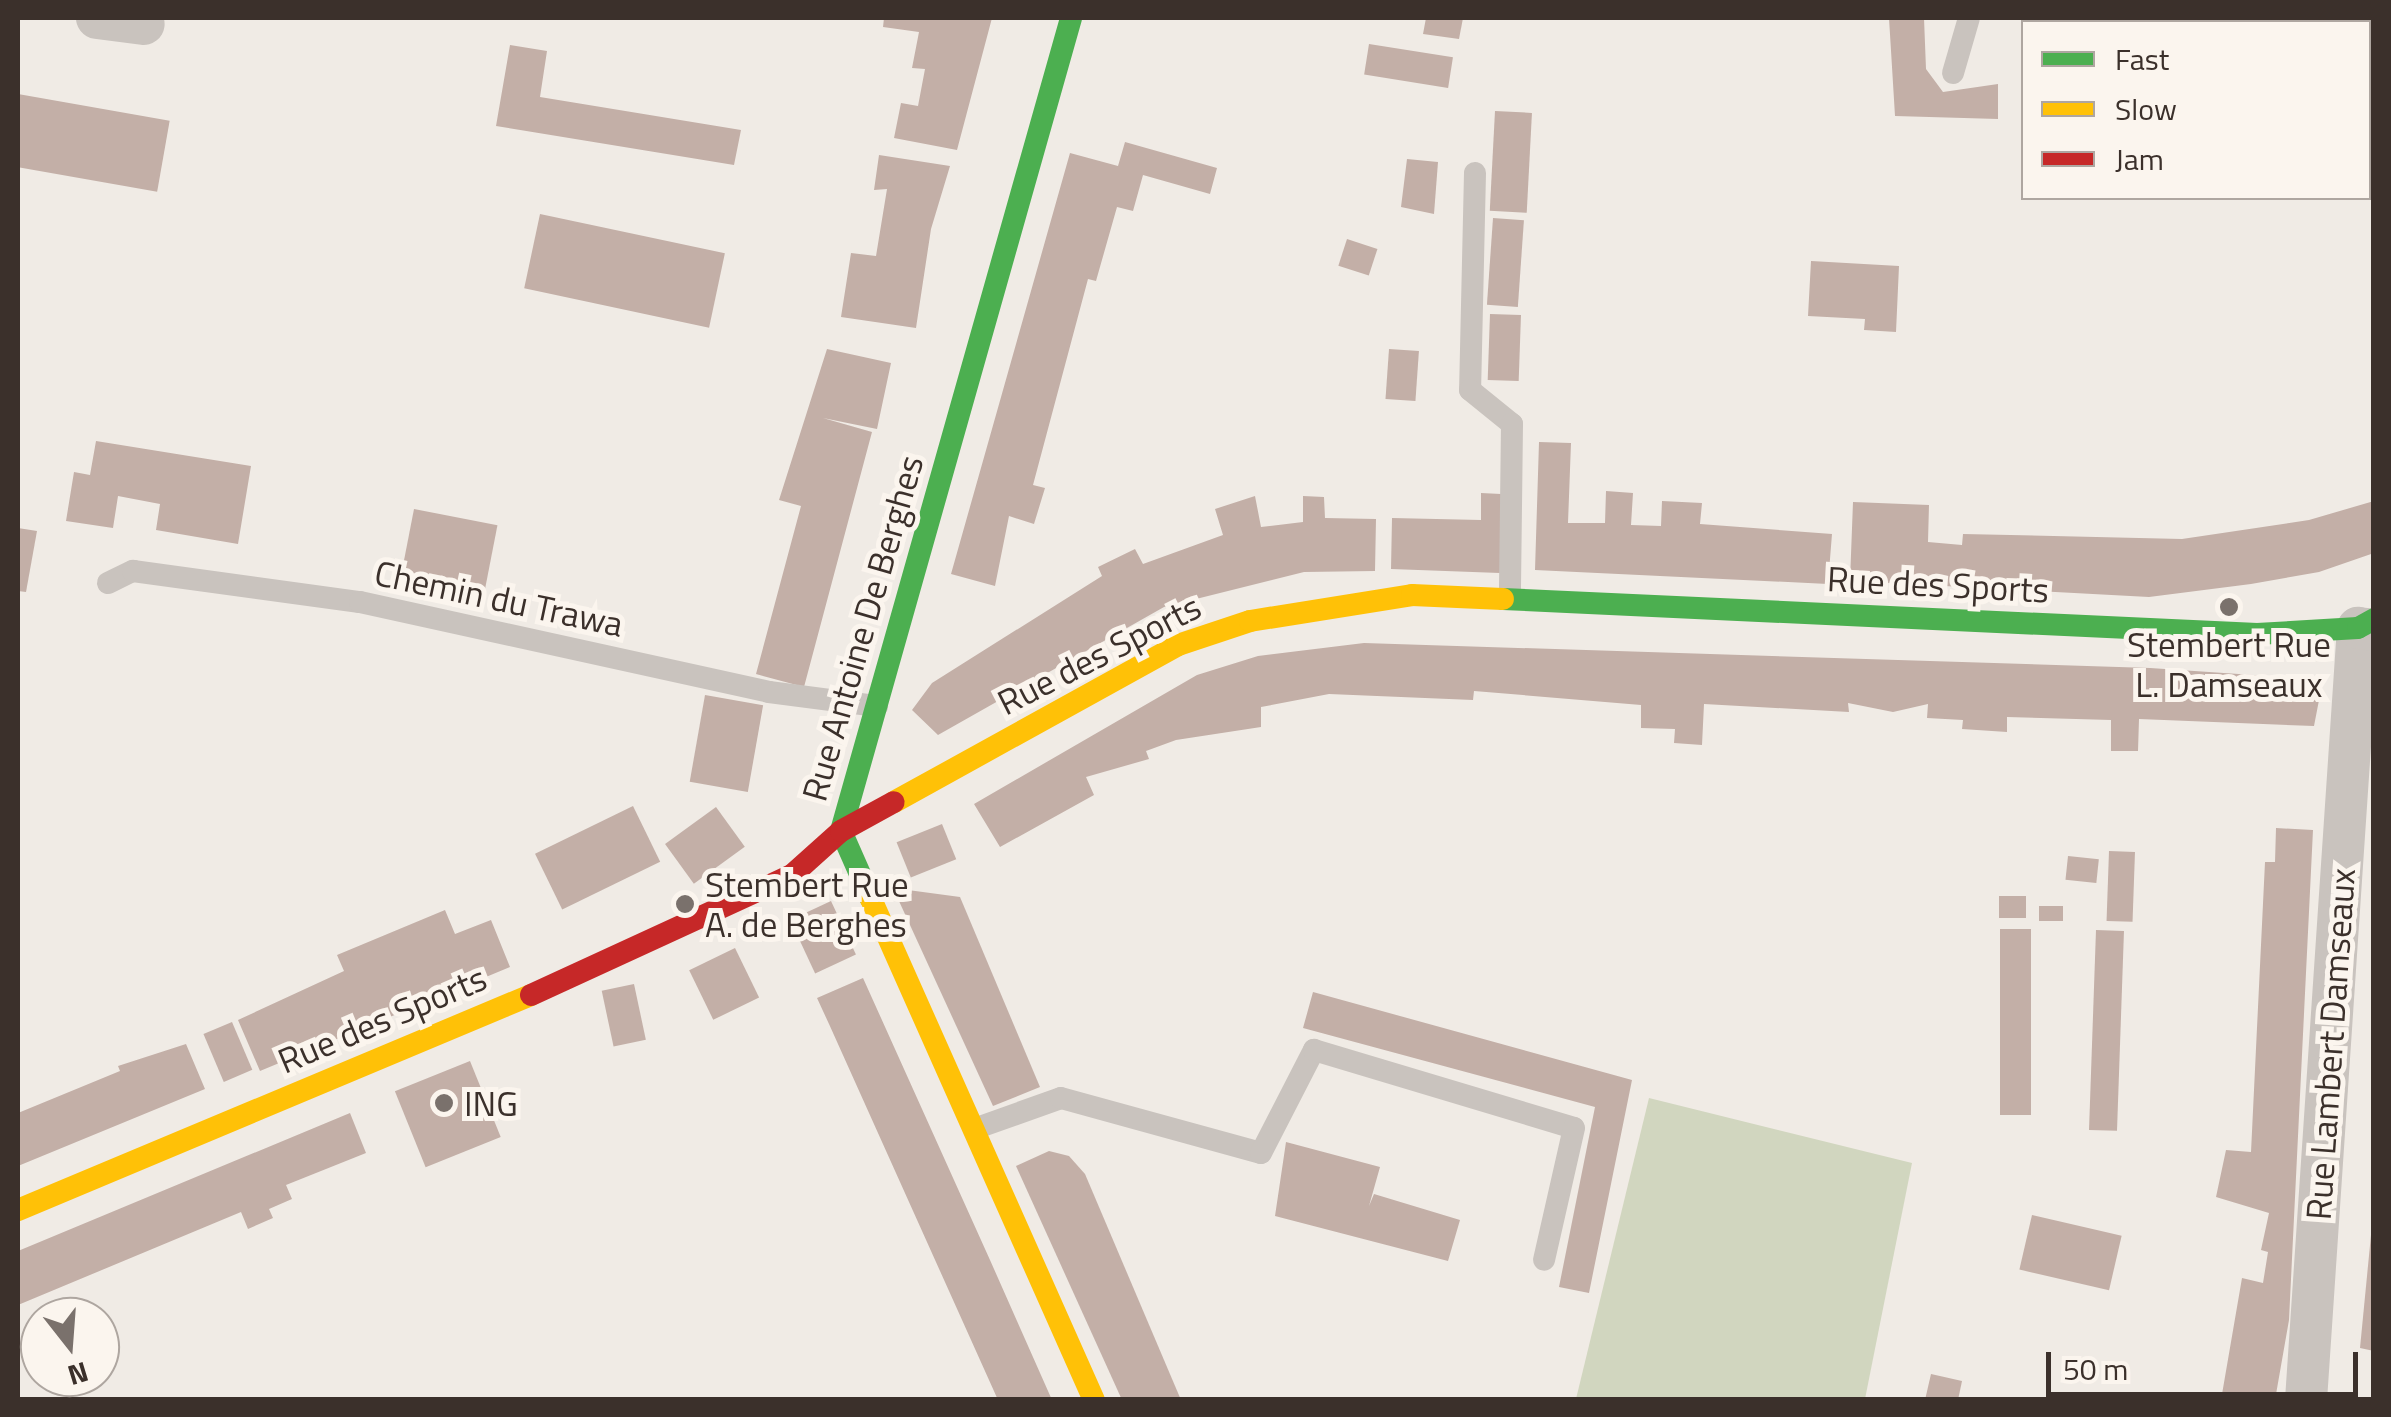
<!DOCTYPE html>
<style>
body{margin:0}
#map{position:relative;width:2391px;height:1417px;overflow:hidden;background:#f0ebe5;font-family:"Titillium Web",sans-serif}
div>[style]{position:absolute}
.green>*{inset:0;background:#d1d6bf}
.building>*{inset:0;background:#c3afa7;transform-origin:0 0}
.lane>*{height:22px;margin:-11px;padding:0 11px;transform-origin:11px;border-radius:11px;background:#c9c3be}
.street>*{height:42px;margin:-21px;padding:0 21px;transform-origin:21px;border-radius:21px;background:#c9c3be}
.fast>*{height:22px;margin:-11px;padding:0 11px;transform-origin:11px;border-radius:11px;background:#4caf50}
.slow>*{height:22px;margin:-11px;padding:0 11px;transform-origin:11px;border-radius:11px;background:#ffc107}
.jam>*{height:22px;margin:-11px;padding:0 11px;transform-origin:11px;border-radius:11px;background:#c62828}
.dots>*{width:28px;height:28px;translate:-50% -50%;box-sizing:border-box;border:5px solid #fbf5ee;border-radius:50%}
span{translate:-50% -50%;white-space:nowrap;text-align:center;line-height:1.15;-webkit-text-stroke:10px #fbf5ee;paint-order:stroke}
.street-label{font-size:35px;color:#3b302b}
.poi-label{font-size:35px;color:#3b302b}
.left{translate:0 -50%;text-align:left}
.frame{position:absolute;inset:0;border:20px solid #3b302b;pointer-events:none}
.legend{position:absolute;left:2021px;top:20px;width:350px;height:180px;box-sizing:border-box;background:#fbf5ee;border:2px solid #aea6a0;margin:0;padding:12px 18px;list-style:none;font-size:30px;color:#3b302b}
.legend li{display:flex;align-items:center;gap:20px;height:50px}
.legend b{width:50px;border:2px solid #aea6a0}
.north{position:absolute;left:20px;top:1297px;width:100px;height:100px;box-sizing:border-box;background:#fbf5ee;border:2px solid #aea6a0;border-radius:50%;rotate:163deg;font-size:28px;font-weight:700;line-height:40px;text-align:center;color:#3b302b}
.north::after{content:'';display:block;margin:auto;width:35px;height:45px;background:#7a716c;clip-path:polygon(50% 0,100% 100%,50% 72%,0 100%)}
.scale{position:absolute;left:2046px;top:1352px;width:312px;height:45px;box-sizing:border-box;border:5px solid #3b302b;border-top:0;padding-left:12px;font-size:30px;line-height:35px;white-space:nowrap;color:#3b302b;-webkit-text-stroke:8px #fbf5ee;paint-order:stroke}
</style>
<div id="map">
<div class="green">
<i style="clip-path:polygon(1649px 1098px,1912px 1163px,1865px 1399px,1576px 1399px)"></i>
</div>
<div class="building">
<i style="clip-path:polygon(884px 18px,992px 18px,957px 150px,894px 138px,901px 103px,918px 106px,925px 69px,912px 68px,919px 32px,883px 27px)"></i>
<i style="clip-path:polygon(1426px 18px,1463px 18px,1459px 39px,1423px 34px)"></i>
<i style="clip-path:polygon(1889px 18px,1924px 18px,1926px 69px,1943px 92px,1998px 84px,1998px 119px,1895px 116px)"></i>
<i style="left:1369px;top:44px;width:85px;height:31px;rotate:9deg"></i>
<i style="clip-path:polygon(510px 45px,547px 51px,540px 97px,741px 130px,734px 165px,496px 126px)"></i>
<i style="left:18px;top:94px;width:154px;height:72px;rotate:10deg"></i>
<i style="left:1495px;top:111px;width:37px;height:100px;rotate:3deg"></i>
<i style="clip-path:polygon(1125px 142px,1217px 168px,1210px 194px,1143px 175px,1133px 211px,1117px 207px,1096px 281px,1088px 279px,1033px 485px,1045px 488px,1034px 524px,1009px 516px,995px 586px,951px 574px,1070px 153px,1118px 166px)"></i>
<i style="clip-path:polygon(879px 155px,950px 166px,931px 229px,916px 328px,841px 317px,851px 253px,876px 256px,887px 189px,874px 190px)"></i>
<i style="clip-path:polygon(1407px 159px,1438px 162px,1434px 214px,1401px 207px)"></i>
<i style="left:540px;top:214px;width:189px;height:76px;rotate:12deg"></i>
<i style="left:1493px;top:218px;width:31px;height:87px;rotate:4deg"></i>
<i style="left:1347px;top:239px;width:32px;height:28px;rotate:18deg"></i>
<i style="clip-path:polygon(1811px 261px,1899px 266px,1896px 332px,1864px 330px,1865px 319px,1808px 316px)"></i>
<i style="left:1490px;top:314px;width:31px;height:66px;rotate:2deg"></i>
<i style="clip-path:polygon(827px 349px,891px 363px,877px 429px,823px 418px,872px 432px,804px 687px,756px 674px,801px 506px,779px 500px)"></i>
<i style="left:1389px;top:349px;width:30px;height:50px;rotate:4deg"></i>
<i style="clip-path:polygon(96px 441px,251px 466px,238px 544px,156px 530px,160px 504px,118px 496px,113px 528px,66px 521px,74px 472px,90px 475px)"></i>
<i style="clip-path:polygon(1539px 442px,1571px 443px,1568px 523px,1605px 523px,1606px 491px,1633px 493px,1631px 525px,1661px 526px,1662px 501px,1702px 503px,1700px 524px,1832px 534px,1828px 584px,1535px 570px)"></i>
<i style="clip-path:polygon(1481px 493px,1501px 494px,1500px 573px,1391px 569px,1392px 518px,1481px 520px)"></i>
<i style="clip-path:polygon(1255px 496px,1261px 527px,1303px 522px,1303px 496px,1324px 497px,1325px 518px,1376px 519px,1375px 571px,1304px 572px,1164px 607px,938px 735px,912px 710px,932px 683px,1102px 576px,1098px 567px,1135px 549px,1143px 564px,1223px 535px,1215px 509px)"></i>
<i style="clip-path:polygon(2374px 501px,2374px 553px,2319px 572px,2251px 584px,2149px 597px,1850px 581px,1853px 502px,1929px 505px,1928px 542px,1962px 545px,1963px 534px,2182px 539px,2309px 520px)"></i>
<i style="left:414px;top:509px;width:85px;height:67px;rotate:11deg"></i>
<i style="clip-path:polygon(18px 528px,37px 531px,26px 592px,18px 591px)"></i>
<i style="clip-path:polygon(1364px 643px,2150px 668px,2283px 677px,2308px 681px,2320px 695px,2314px 726px,2139px 719px,2138px 751px,2111px 751px,2111px 720px,2007px 717px,2007px 732px,1962px 729px,1963px 720px,1927px 718px,1928px 704px,1893px 712px,1848px 703px,1849px 712px,1704px 704px,1702px 745px,1674px 743px,1675px 729px,1641px 728px,1641px 705px,1474px 691px,1473px 700px,1329px 694px,1261px 707px,1261px 727px,1176px 740px,1146px 751px,1149px 759px,1086px 777px,1094px 795px,1000px 847px,974px 804px,1197px 675px,1258px 656px)"></i>
<i style="left:705px;top:695px;width:59px;height:88px;rotate:10deg"></i>
<i style="left:633px;top:806px;width:62px;height:109px;rotate:64deg"></i>
<i style="left:716px;top:807px;width:49px;height:63px;rotate:54deg"></i>
<i style="left:942px;top:824px;width:38px;height:49px;rotate:68deg"></i>
<i style="clip-path:polygon(2276px 828px,2313px 830px,2289px 1320px,2275px 1400px,2221px 1400px,2242px 1278px,2263px 1283px,2268px 1252px,2261px 1250px,2269px 1213px,2216px 1197px,2226px 1150px,2251px 1152px,2265px 862px,2275px 862px)"></i>
<i style="left:2109px;top:851px;width:26px;height:70px;rotate:2deg"></i>
<i style="left:2068px;top:856px;width:31px;height:24px;rotate:6deg"></i>
<i style="clip-path:polygon(893px 888px,960px 897px,1040px 1087px,993px 1106px)"></i>
<i style="left:1999px;top:896px;width:27px;height:22px"></i>
<i style="left:831px;top:901px;width:59px;height:45px;rotate:65deg"></i>
<i style="left:2039px;top:906px;width:24px;height:15px"></i>
<i style="clip-path:polygon(445px 910px,455px 934px,491px 920px,510px 967px,260px 1071px,238px 1020px,344px 971px,337px 955px)"></i>
<i style="left:2000px;top:929px;width:31px;height:186px"></i>
<i style="left:2096px;top:930px;width:28px;height:200px;rotate:2deg"></i>
<i style="left:735px;top:948px;width:55px;height:51px;rotate:64deg"></i>
<i style="clip-path:polygon(863px 978px,990px 1260px,1052px 1400px,998px 1400px,829px 1024px,817px 998px)"></i>
<i style="left:634px;top:984px;width:57px;height:33px;rotate:78deg"></i>
<i style="clip-path:polygon(1313px 992px,1632px 1080px,1589px 1293px,1559px 1287px,1595px 1107px,1303px 1028px)"></i>
<i style="left:232px;top:1022px;width:52px;height:31px;rotate:67deg"></i>
<i style="clip-path:polygon(186px 1044px,205px 1089px,18px 1166px,18px 1113px,120px 1071px,118px 1066px)"></i>
<i style="left:470px;top:1061px;width:82px;height:81px;rotate:68deg"></i>
<i style="clip-path:polygon(350px 1113px,366px 1153px,286px 1185px,292px 1199px,269px 1209px,273px 1218px,248px 1229px,241px 1212px,18px 1305px,18px 1251px)"></i>
<i style="clip-path:polygon(1286px 1142px,1380px 1167px,1369px 1206px,1374px 1194px,1460px 1220px,1448px 1261px,1275px 1216px)"></i>
<i style="clip-path:polygon(1049px 1151px,1069px 1156px,1085px 1174px,1181px 1400px,1122px 1400px,1016px 1166px)"></i>
<i style="left:2032px;top:1215px;width:92px;height:56px;rotate:13deg"></i>
<i style="clip-path:polygon(2371px 1235px,2374px 1235px,2374px 1351px,2360px 1348px)"></i>
<i style="clip-path:polygon(1931px 1374px,1962px 1381px,1958px 1400px,1925px 1400px)"></i>
</div>
<div class="lane">
<i style="left:1953px;top:73px;width:57px;rotate:-73.8deg"></i>
<i style="left:1475px;top:173px;width:217px;rotate:91.3deg"></i>
<i style="left:1470px;top:390px;width:54px;rotate:39deg"></i>
<i style="left:1512px;top:424px;width:175px;rotate:90.7deg"></i>
<i style="left:108px;top:583px;width:28px;rotate:-26deg"></i>
<i style="left:133px;top:571px;width:229px;rotate:7.8deg"></i>
<i style="left:360px;top:602px;width:419px;rotate:12.4deg"></i>
<i style="left:769px;top:692px;width:109px;rotate:7.4deg"></i>
<i style="left:974px;top:1129px;width:92px;rotate:-19.6deg"></i>
<i style="left:1061px;top:1098px;width:207px;rotate:15.4deg"></i>
<i style="left:1261px;top:1153px;width:116px;rotate:-62.8deg"></i>
<i style="left:1314px;top:1050px;width:271px;rotate:16.7deg"></i>
<i style="left:1574px;top:1128px;width:135px;rotate:102.8deg"></i>
</div>
<div class="street">
<i style="left:97px;top:18px;width:47px;rotate:7.3deg"></i>
<i style="left:2306px;top:1400px;width:774px;rotate:-86.15deg"></i>
<i style="left:2358px;top:628px;width:16px;rotate:7deg"></i>
</div>
<div class="fast">
<i style="left:1503px;top:599px;width:755px;rotate:2.66deg"></i>
<i style="left:2257px;top:634px;width:101px;rotate:-3.4deg"></i>
<i style="left:2358px;top:628px;width:18px;rotate:-29deg"></i>
<i style="left:871px;top:899px;width:74px;rotate:-113.8deg"></i>
<i style="left:841px;top:831px;width:845px;rotate:-74.2deg"></i>
</div>
<div class="slow">
<i style="left:894px;top:802px;width:325px;rotate:-28.9deg"></i>
<i style="left:1178px;top:645px;width:76px;rotate:-18.4deg"></i>
<i style="left:1250px;top:621px;width:164px;rotate:-9.1deg"></i>
<i style="left:1412px;top:595px;width:91px;rotate:2.5deg"></i>
<i style="left:871px;top:899px;width:548px;rotate:66.01deg"></i>
<i style="left:18px;top:1210px;width:556px;rotate:-22.74deg"></i>
</div>
<div class="jam">
<i style="left:531px;top:995px;width:287px;rotate:-24.7deg"></i>
<i style="left:792px;top:875px;width:66px;rotate:-41.9deg"></i>
<i style="left:841px;top:831px;width:60px;rotate:-28.7deg"></i>
</div>
<div class="dots">
<i style="left:2229px;top:607px;background:#7a716c"></i>
<i style="left:685px;top:904px;background:#7a716c"></i>
<i style="left:444px;top:1103px;background:#7a716c"></i>
</div>
<div class="street-label">
<span style="left:1938px;top:584px;rotate:3deg">Rue des Sports</span>
<span style="left:499px;top:598px;rotate:12deg">Chemin du Trawa</span>
<span style="left:862px;top:628px;rotate:-74deg">Rue Antoine De Berghes</span>
<span style="left:1099px;top:654px;rotate:-27deg">Rue des Sports</span>
<span style="left:382px;top:1019px;rotate:-23deg">Rue des Sports</span>
<span style="left:2330px;top:1044px;rotate:-86deg">Rue Lambert Damseaux</span>
</div>
<div class="poi-label">
<span style="left:2229px;top:664px">Stembert Rue<br>L. Damseaux</span>
<span class="left" style="left:705px;top:904px">Stembert Rue<br>A. de Berghes</span>
<span class="left" style="left:464px;top:1103px">ING</span>
</div>
<div class="frame"></div>
<ul class="legend">
<li><b style="height:12px;background:#4caf50"></b>Fast</li>
<li><b style="height:12px;background:#ffc107"></b>Slow</li>
<li><b style="height:12px;background:#c62828"></b>Jam</li>
</ul>
<div class="north">N</div>
<div class="scale">50 m</div>
</div>
